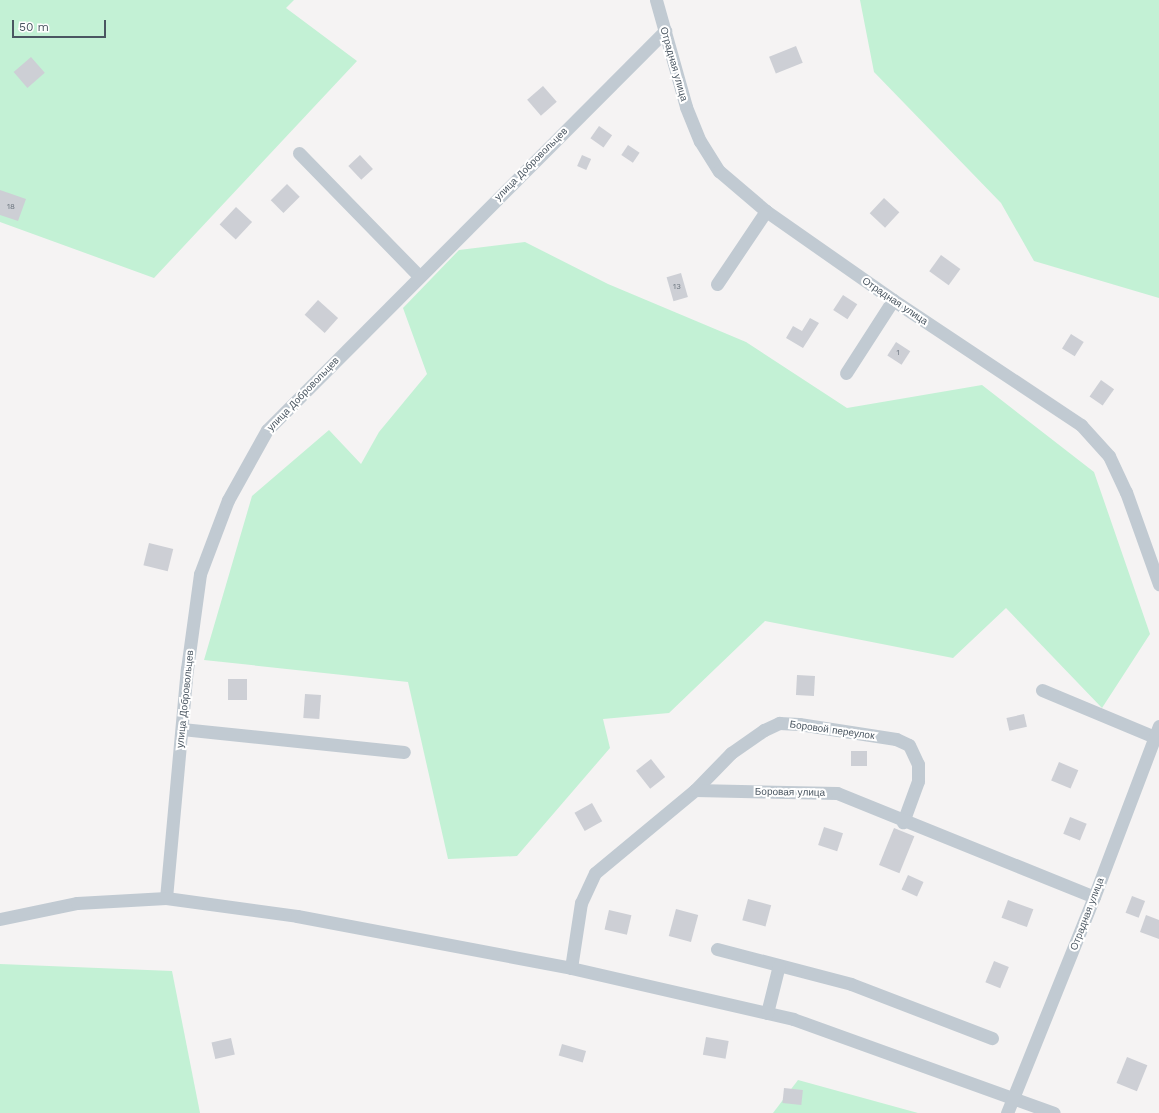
<!DOCTYPE html>
<meta charset="utf-8">
<style>
body{margin:0}
#map{position:relative;width:1159px;height:1113px;overflow:hidden;background:#f5f3f3;font-family:"Work Sans",sans-serif}
div>[style]{position:absolute}
.green>*{inset:0;background:#c3f1d5}
.building>*{inset:0;background:#cdcfd5;transform-origin:0 0}
.minor>*{height:13px;margin:-6.5px;padding:0 6.5px;transform-origin:6.5px;border-radius:6.5px;background:#c1cad2}
span{translate:-50% -50%;white-space:nowrap;text-align:center;line-height:1.15;-webkit-text-stroke:4px #fff;paint-order:stroke}
.number-label{font-size:8px;color:#6b747e}
.number-label span{-webkit-text-stroke-width:0}
.street-label{font-size:10px;color:#4a5661}
.scale{position:absolute;left:12px;top:20px;width:94px;height:18px;box-sizing:border-box;border:2px solid #4a5661;border-top:0;padding-left:5px;font-size:12px;line-height:14px;white-space:nowrap;color:#4a5661;-webkit-text-stroke:3px #fff;paint-order:stroke}
</style>
<div id="map">
<div class="green">
<i style="clip-path:polygon(0 0,294px 0,286px 8px,357px 61px,154px 278px,0 222px)"></i>
<i style="clip-path:polygon(860px 0,1159px 0,1159px 298px,1034px 261px,1001px 203px,874px 72px)"></i>
<i style="clip-path:polygon(525px 242px,608px 284px,746px 342px,847px 408px,982px 385px,1094px 472px,1150px 634px,1102px 708px,1006px 608px,953px 658px,765px 621px,669px 713px,603px 719px,610px 748px,517px 856px,448px 859px,408px 682px,204px 660px,252px 496px,329px 430px,361px 464px,379px 432px,427px 374px,403px 308px,459px 250px)"></i>
<i style="clip-path:polygon(0 964px,172px 971px,200px 1113px,0 1113px)"></i>
<i style="clip-path:polygon(798px 1080px,918px 1113px,773px 1113px)"></i>
</div>
<div class="building">
<i style="left:796px;top:46px;width:18px;height:29px;rotate:68deg"></i>
<i style="left:31px;top:57px;width:21px;height:23px;rotate:49deg"></i>
<i style="left:543px;top:86px;width:21px;height:21px;rotate:49deg"></i>
<i style="left:599px;top:126px;width:16px;height:15px;rotate:35deg"></i>
<i style="left:628px;top:145px;width:14px;height:12px;rotate:34deg"></i>
<i style="left:360px;top:155px;width:19px;height:16px;rotate:47deg"></i>
<i style="left:582px;top:155px;width:10px;height:12px;rotate:24deg"></i>
<i style="left:287px;top:184px;width:18px;height:23px;rotate:45deg"></i>
<i style="clip-path:polygon(0 190px,26px 199px,18px 221px,0 215px)"></i>
<i style="left:884px;top:198px;width:21px;height:21px;rotate:43deg"></i>
<i style="left:236px;top:207px;width:22px;height:24px;rotate:43deg"></i>
<i style="left:941px;top:255px;width:24px;height:20px;rotate:36deg"></i>
<i style="left:681px;top:273px;width:25px;height:15px;rotate:74deg"></i>
<i style="left:843px;top:295px;width:17px;height:18px;rotate:33deg"></i>
<i style="left:318px;top:300px;width:27px;height:20px;rotate:42deg"></i>
<i style="clip-path:polygon(810px 318px,819px 323px,803px 348px,786px 338px,793px 326px,802px 331px)"></i>
<i style="left:1071px;top:334px;width:15px;height:17px;rotate:32deg"></i>
<i style="left:896px;top:342px;width:17px;height:16px;rotate:33deg"></i>
<i style="left:1101px;top:380px;width:16px;height:20px;rotate:35deg"></i>
<i style="left:149px;top:543px;width:25px;height:23px;rotate:14deg"></i>
<i style="left:797px;top:675px;width:18px;height:20px;rotate:3deg"></i>
<i style="left:228px;top:679px;width:19px;height:21px"></i>
<i style="left:305px;top:694px;width:16px;height:24px;rotate:4deg"></i>
<i style="left:1024px;top:714px;width:13px;height:18px;rotate:77deg"></i>
<i style="left:851px;top:751px;width:16px;height:15px"></i>
<i style="left:651px;top:759px;width:23px;height:19px;rotate:52deg"></i>
<i style="left:1059px;top:762px;width:21px;height:20px;rotate:23deg"></i>
<i style="left:592px;top:803px;width:21px;height:20px;rotate:61deg"></i>
<i style="left:1070px;top:817px;width:18px;height:18px;rotate:22deg"></i>
<i style="left:824px;top:827px;width:20px;height:19px;rotate:18deg"></i>
<i style="left:894px;top:828px;width:22px;height:40px;rotate:22deg"></i>
<i style="left:908px;top:875px;width:17px;height:16px;rotate:24deg"></i>
<i style="left:1132px;top:896px;width:14px;height:18px;rotate:21deg"></i>
<i style="left:748px;top:899px;width:24px;height:22px;rotate:15deg"></i>
<i style="left:1008px;top:900px;width:27px;height:19px;rotate:20deg"></i>
<i style="left:676px;top:909px;width:23px;height:28px;rotate:15deg"></i>
<i style="left:609px;top:910px;width:23px;height:20px;rotate:13deg"></i>
<i style="clip-path:polygon(1146px 915px,1159px 920px,1159px 939px,1140px 932px)"></i>
<i style="left:994px;top:961px;width:16px;height:23px;rotate:22deg"></i>
<i style="left:706px;top:1037px;width:23px;height:18px;rotate:10deg"></i>
<i style="left:231px;top:1038px;width:17px;height:20px;rotate:77deg"></i>
<i style="left:562px;top:1044px;width:25px;height:12px;rotate:16deg"></i>
<i style="left:1127px;top:1057px;width:22px;height:28px;rotate:22deg"></i>
<i style="left:784px;top:1088px;width:19px;height:15px;rotate:6deg"></i>
</div>
<div class="minor">
<i style="left:656px;top:0;width:111px;rotate:74.3deg"></i>
<i style="left:686px;top:107px;width:37px;rotate:68deg"></i>
<i style="left:700px;top:141px;width:36px;rotate:58deg"></i>
<i style="left:719px;top:171px;width:62px;rotate:40.4deg"></i>
<i style="left:766px;top:211px;width:155px;rotate:35deg"></i>
<i style="left:893px;top:300px;width:226px;rotate:33.6deg"></i>
<i style="left:1081px;top:425px;width:42px;rotate:47.9deg"></i>
<i style="left:1109px;top:456px;width:40px;rotate:65deg"></i>
<i style="left:1126px;top:492px;width:98px;rotate:70.3deg"></i>
<i style="left:299px;top:153px;width:172px;rotate:45.7deg"></i>
<i style="left:717px;top:284px;width:88px;rotate:-56.1deg"></i>
<i style="left:846px;top:373px;width:87px;rotate:-57.2deg"></i>
<i style="left:1042px;top:690px;width:122px;rotate:22.6deg"></i>
<i style="left:182px;top:729px;width:223px;rotate:5.9deg"></i>
<i style="left:695px;top:790px;width:52px;rotate:-45.8deg"></i>
<i style="left:731px;top:753px;width:40px;rotate:-34.9deg"></i>
<i style="left:764px;top:730px;width:17px;rotate:-25deg"></i>
<i style="left:779px;top:723px;width:20px;rotate:3deg"></i>
<i style="left:799px;top:724px;width:98px;rotate:8.8deg"></i>
<i style="left:896px;top:739px;width:14px;rotate:25deg"></i>
<i style="left:909px;top:745px;width:21px;rotate:65deg"></i>
<i style="left:918px;top:764px;width:17px;rotate:90deg"></i>
<i style="left:918px;top:781px;width:44px;rotate:110.1deg"></i>
<i style="left:166px;top:898px;width:230px;rotate:-84.8deg"></i>
<i style="left:187px;top:669px;width:96px;rotate:-82.2deg"></i>
<i style="left:200px;top:574px;width:79px;rotate:-69.3deg"></i>
<i style="left:228px;top:500px;width:80px;rotate:-60.9deg"></i>
<i style="left:267px;top:430px;width:564px;rotate:-45.07deg"></i>
<i style="left:0;top:919px;width:79px;rotate:-11.7deg"></i>
<i style="left:77px;top:903px;width:89px;rotate:-3.2deg"></i>
<i style="left:166px;top:898px;width:132px;rotate:7.8deg"></i>
<i style="left:297px;top:916px;width:279px;rotate:10.7deg"></i>
<i style="left:571px;top:968px;width:228px;rotate:12.9deg"></i>
<i style="left:793px;top:1019px;width:277px;rotate:19.8deg"></i>
<i style="left:717px;top:949px;width:138px;rotate:14.6deg"></i>
<i style="left:851px;top:984px;width:151px;rotate:21deg"></i>
<i style="left:571px;top:968px;width:66px;rotate:-81.3deg"></i>
<i style="left:581px;top:903px;width:33px;rotate:-65deg"></i>
<i style="left:595px;top:873px;width:130px;rotate:-39.7deg"></i>
<i style="left:695px;top:790px;width:142px;rotate:1.2deg"></i>
<i style="left:837px;top:793px;width:277px;rotate:22deg"></i>
<i style="left:767px;top:1013px;width:49px;rotate:-76deg"></i>
<i style="left:1007px;top:1113px;width:233px;rotate:-68.1deg"></i>
<i style="left:1094px;top:897px;width:183px;rotate:-69.2deg"></i>
</div>
<div class="number-label">
<span style="left:11px;top:207px">18</span>
<span style="left:677px;top:287px">13</span>
<span style="left:898px;top:353px">1</span>
</div>
<div class="street-label">
<span style="left:674px;top:64px;rotate:74deg">Отрадная улица</span>
<span style="left:531px;top:164px;rotate:-45deg">улица Добровольцев</span>
<span style="left:895px;top:301px;rotate:34deg">Отрадная улица</span>
<span style="left:303px;top:394px;rotate:-46deg">улица Добровольцев</span>
<span style="left:185px;top:699px;rotate:-84deg">улица Добровольцев</span>
<span style="left:832px;top:730px;rotate:8deg">Боровой переулок</span>
<span style="left:790px;top:792px;rotate:1deg">Боровая улица</span>
<span style="left:1087px;top:914px;rotate:-69deg">Отрадная улица</span>
</div>
<div class="scale">50 m</div>
</div>
